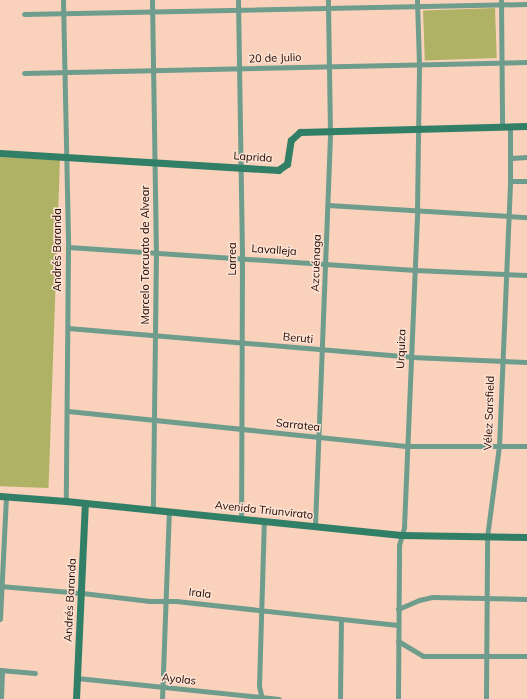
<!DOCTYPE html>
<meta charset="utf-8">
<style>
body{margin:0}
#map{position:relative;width:527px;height:699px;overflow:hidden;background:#fad2bb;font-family:Mulish,sans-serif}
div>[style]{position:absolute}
.green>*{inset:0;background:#afb264;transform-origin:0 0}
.street>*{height:5px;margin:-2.5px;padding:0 2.5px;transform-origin:2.5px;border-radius:2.5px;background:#6f9d8d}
.secondary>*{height:7px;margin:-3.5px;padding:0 3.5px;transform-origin:3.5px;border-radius:3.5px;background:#327f68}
span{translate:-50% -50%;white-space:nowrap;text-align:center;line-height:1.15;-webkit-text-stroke:3px #fde2d3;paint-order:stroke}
.street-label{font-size:11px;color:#1e0800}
</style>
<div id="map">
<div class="green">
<i style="left:495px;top:8px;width:50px;height:72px;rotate:88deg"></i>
<i style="left:0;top:157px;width:60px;height:329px;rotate:2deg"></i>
</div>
<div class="street">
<i style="left:63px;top:0;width:247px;rotate:88.8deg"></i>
<i style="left:68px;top:247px;width:254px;rotate:90.5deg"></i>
<i style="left:152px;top:0;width:252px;rotate:89.1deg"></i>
<i style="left:156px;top:252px;width:258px;rotate:90.7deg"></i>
<i style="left:238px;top:0;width:258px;rotate:89.1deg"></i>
<i style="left:242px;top:258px;width:261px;rotate:90.2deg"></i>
<i style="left:501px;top:0;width:127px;rotate:89.5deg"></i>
<i style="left:24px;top:14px;width:503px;rotate:-1.14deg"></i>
<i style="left:24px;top:73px;width:503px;rotate:-1.25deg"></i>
<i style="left:511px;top:158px;width:16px;rotate:-4deg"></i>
<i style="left:510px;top:181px;width:17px"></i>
<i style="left:328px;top:205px;width:199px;rotate:3.5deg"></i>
<i style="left:68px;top:247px;width:348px;rotate:3.8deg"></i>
<i style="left:415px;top:270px;width:112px;rotate:2.6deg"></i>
<i style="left:68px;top:328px;width:344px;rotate:4.8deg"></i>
<i style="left:411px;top:357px;width:116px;rotate:2.5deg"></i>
<i style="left:68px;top:411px;width:342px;rotate:5.9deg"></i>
<i style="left:408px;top:446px;width:119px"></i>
<i style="left:315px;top:526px;width:394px;rotate:-87.8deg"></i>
<i style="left:330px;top:132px;width:132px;rotate:-90.9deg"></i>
<i style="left:0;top:586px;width:82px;rotate:4.9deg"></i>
<i style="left:82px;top:593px;width:68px;rotate:6.7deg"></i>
<i style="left:150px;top:601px;width:26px"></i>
<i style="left:176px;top:601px;width:223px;rotate:6.2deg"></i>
<i style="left:398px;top:609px;width:23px;rotate:-23deg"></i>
<i style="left:419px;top:600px;width:13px;rotate:-13deg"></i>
<i style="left:432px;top:597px;width:95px;rotate:1.2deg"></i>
<i style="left:0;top:619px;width:123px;rotate:-87.2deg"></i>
<i style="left:398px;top:641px;width:29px;rotate:31deg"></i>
<i style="left:423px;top:656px;width:104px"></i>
<i style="left:0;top:670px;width:35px;rotate:5deg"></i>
<i style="left:77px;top:678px;width:203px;rotate:5.9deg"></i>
<i style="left:1px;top:699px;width:29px;rotate:-88deg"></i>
<i style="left:162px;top:699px;width:187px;rotate:-87.9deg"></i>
<i style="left:262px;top:699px;width:13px;rotate:-103deg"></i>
<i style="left:259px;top:686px;width:165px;rotate:-88.3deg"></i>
<i style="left:340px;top:699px;width:80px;rotate:-89.3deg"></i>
<i style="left:398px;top:699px;width:154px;rotate:-89.6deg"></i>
<i style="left:399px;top:545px;width:19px;rotate:-74deg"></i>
<i style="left:404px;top:527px;width:316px;rotate:-87.6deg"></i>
<i style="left:417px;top:211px;width:147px;rotate:-89.2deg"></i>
<i style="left:419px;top:64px;width:64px;rotate:-91.8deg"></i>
<i style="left:486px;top:699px;width:162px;rotate:-89.6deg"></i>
<i style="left:487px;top:537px;width:92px;rotate:-82.5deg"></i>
<i style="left:499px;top:446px;width:265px;rotate:-87.6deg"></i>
<i style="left:510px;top:181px;width:55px;rotate:-90deg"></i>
</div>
<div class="secondary">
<i style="left:0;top:153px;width:279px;rotate:3.5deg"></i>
<i style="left:278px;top:170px;width:11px;rotate:-34deg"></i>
<i style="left:287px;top:164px;width:24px;rotate:-81deg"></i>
<i style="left:291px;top:140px;width:12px;rotate:-42deg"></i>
<i style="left:300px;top:132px;width:227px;rotate:-1.5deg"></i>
<i style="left:0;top:496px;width:66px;rotate:4.3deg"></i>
<i style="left:66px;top:501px;width:337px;rotate:5.8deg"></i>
<i style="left:401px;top:535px;width:126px;rotate:0.9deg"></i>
<i style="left:76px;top:699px;width:196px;rotate:-87.4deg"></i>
</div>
<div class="street-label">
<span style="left:275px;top:58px;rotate:-2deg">20 de Julio</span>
<span style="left:253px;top:157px;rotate:4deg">Laprida</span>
<span style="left:57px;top:250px;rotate:-90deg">Andrés Baranda</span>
<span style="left:274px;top:250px;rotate:4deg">Lavalleja</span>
<span style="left:145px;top:255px;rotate:-90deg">Marcelo Torcuato de Alvear</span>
<span style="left:232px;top:259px;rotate:-90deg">Larrea</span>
<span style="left:316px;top:263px;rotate:-88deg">Azcuénaga</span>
<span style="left:298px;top:338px;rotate:5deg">Beruti</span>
<span style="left:401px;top:349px;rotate:-88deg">Urquiza</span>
<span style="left:489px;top:413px;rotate:-88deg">Vélez Sarsfield</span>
<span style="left:298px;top:425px;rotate:6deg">Sarratea</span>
<span style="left:264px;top:510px;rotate:6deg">Avenida Triunvirato</span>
<span style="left:200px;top:593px;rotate:6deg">Irala</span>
<span style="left:70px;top:600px;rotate:-87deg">Andrés Baranda</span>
<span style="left:179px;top:679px;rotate:6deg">Ayolas</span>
</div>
</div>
